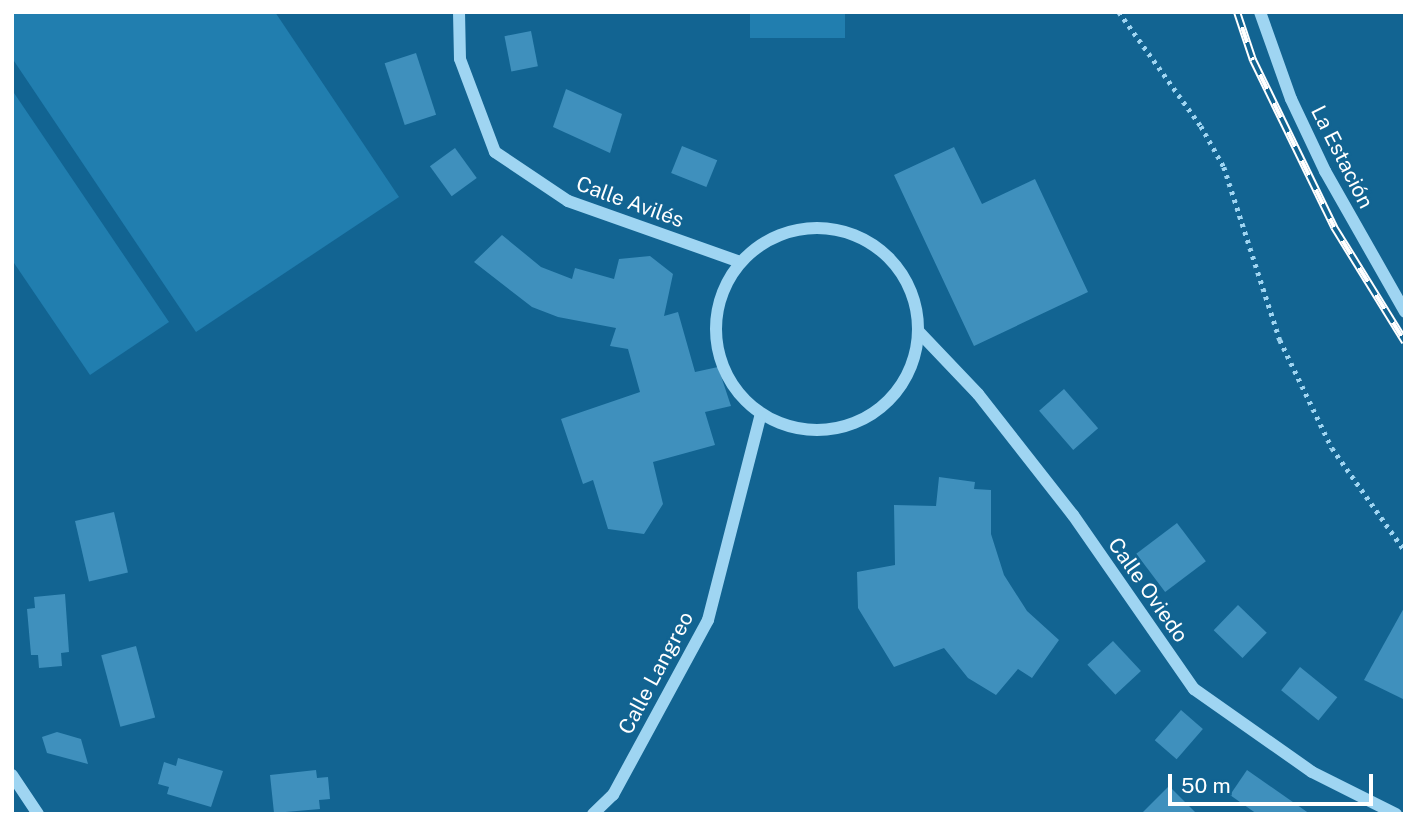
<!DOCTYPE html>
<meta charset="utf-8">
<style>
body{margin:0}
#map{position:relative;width:1417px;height:826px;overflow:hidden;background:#126492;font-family:"Public Sans",sans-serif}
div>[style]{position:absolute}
.green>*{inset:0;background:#217eaf;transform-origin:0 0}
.building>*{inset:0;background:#3f90bd;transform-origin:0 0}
.path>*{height:4.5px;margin-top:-2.25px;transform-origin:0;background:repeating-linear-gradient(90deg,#9fd5f2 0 3.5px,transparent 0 8.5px)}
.minor>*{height:12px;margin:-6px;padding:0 6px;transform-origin:6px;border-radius:6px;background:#9fd5f2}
.minor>.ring{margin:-6px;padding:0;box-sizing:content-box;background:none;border:12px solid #9fd5f2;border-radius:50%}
.rail>*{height:8px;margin-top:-4px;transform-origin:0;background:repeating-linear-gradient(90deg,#126492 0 16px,#fff 0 32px);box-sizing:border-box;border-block:2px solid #fff}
span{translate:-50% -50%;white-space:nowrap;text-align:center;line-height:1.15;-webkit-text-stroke:5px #126492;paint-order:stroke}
.street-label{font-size:21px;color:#fff}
.frame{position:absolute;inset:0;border:14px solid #fff;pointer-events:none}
.scale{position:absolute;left:1168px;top:774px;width:205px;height:32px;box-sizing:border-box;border:4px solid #fff;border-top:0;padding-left:9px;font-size:21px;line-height:24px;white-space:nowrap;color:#fff;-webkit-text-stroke:5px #126492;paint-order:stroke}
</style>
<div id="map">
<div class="green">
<i style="clip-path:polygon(12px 12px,275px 12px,399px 197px,196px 332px,12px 58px)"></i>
<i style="left:750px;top:12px;width:95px;height:26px"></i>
<i style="clip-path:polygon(12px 90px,169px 322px,90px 375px,12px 260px)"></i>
</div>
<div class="building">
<i style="left:531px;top:31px;width:36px;height:27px;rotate:79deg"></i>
<i style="left:416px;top:53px;width:65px;height:33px;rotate:72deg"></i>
<i style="clip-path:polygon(566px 89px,622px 114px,610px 153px,553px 127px)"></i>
<i style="left:682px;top:146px;width:38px;height:29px;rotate:22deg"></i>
<i style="clip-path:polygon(954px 147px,982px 204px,1035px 179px,1088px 292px,974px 346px,894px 175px)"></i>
<i style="left:455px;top:148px;width:37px;height:31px;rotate:54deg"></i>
<i style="clip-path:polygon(502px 235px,541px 267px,572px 279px,575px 268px,614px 279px,619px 259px,650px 256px,673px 274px,664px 316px,678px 312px,695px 372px,718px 367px,731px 406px,705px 412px,715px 445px,653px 462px,663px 504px,644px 534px,608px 529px,593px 480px,583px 484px,561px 419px,640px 392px,628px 349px,610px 346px,616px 328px,558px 317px,532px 307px,474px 262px)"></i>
<i style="left:1064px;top:389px;width:52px;height:33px;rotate:49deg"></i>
<i style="clip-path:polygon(939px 477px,975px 482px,974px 489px,991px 490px,991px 534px,1004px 575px,1027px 611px,1059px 640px,1032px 678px,1018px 669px,996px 695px,968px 678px,944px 648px,894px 667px,858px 608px,857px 572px,895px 565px,894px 505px,936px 506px)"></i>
<i style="left:114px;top:512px;width:62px;height:40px;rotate:77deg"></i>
<i style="left:1177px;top:523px;width:48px;height:51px;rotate:53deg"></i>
<i style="clip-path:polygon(65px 594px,69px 652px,61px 653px,62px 666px,39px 668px,38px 655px,31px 655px,27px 609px,35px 608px,34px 597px)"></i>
<i style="left:1238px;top:605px;width:40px;height:35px;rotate:44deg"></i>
<i style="clip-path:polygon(1405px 606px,1405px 700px,1364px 680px)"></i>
<i style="left:1113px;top:641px;width:41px;height:35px;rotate:47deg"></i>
<i style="left:136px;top:646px;width:74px;height:36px;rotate:75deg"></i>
<i style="left:1300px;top:667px;width:48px;height:30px;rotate:39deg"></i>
<i style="left:1181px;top:710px;width:29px;height:40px;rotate:41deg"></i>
<i style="clip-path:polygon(57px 732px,81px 739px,88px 764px,47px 753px,42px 737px)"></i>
<i style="clip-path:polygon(178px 758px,223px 771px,211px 807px,167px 794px,169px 787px,158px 784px,164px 762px,176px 766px)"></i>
<i style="clip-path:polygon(316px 770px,317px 778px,328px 777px,330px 799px,319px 800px,320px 809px,274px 813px,270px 775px)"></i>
<i style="clip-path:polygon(1247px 770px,1310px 814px,1257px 814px,1230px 795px)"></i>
<i style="clip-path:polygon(1169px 786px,1197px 814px,1141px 814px)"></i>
</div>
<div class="path">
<i style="left:1119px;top:12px;width:140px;rotate:54.3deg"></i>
<i style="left:1201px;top:126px;width:47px;rotate:60.7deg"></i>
<i style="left:1224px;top:167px;width:182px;rotate:72.1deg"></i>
<i style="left:1280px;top:340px;width:120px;rotate:64.3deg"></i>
<i style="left:1332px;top:448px;width:126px;rotate:54.7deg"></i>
</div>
<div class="minor">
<i style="left:459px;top:12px;width:47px;rotate:88.8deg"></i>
<i style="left:460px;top:59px;width:99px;rotate:69.4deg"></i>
<i style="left:495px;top:152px;width:88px;rotate:33.9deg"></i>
<i style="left:568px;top:201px;width:182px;rotate:19.5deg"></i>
<i style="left:1260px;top:12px;width:92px;rotate:70.4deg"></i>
<i style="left:1291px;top:99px;width:80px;rotate:64.7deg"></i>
<i style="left:1325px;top:171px;width:162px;rotate:60.4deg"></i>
<i class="ring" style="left:716px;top:228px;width:190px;height:190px"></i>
<i style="left:918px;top:331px;width:87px;rotate:46.4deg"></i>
<i style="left:978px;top:394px;width:154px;rotate:51.9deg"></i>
<i style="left:1073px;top:515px;width:212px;rotate:55.2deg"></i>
<i style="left:1194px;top:689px;width:144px;rotate:35.1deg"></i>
<i style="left:1312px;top:772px;width:94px;rotate:26.6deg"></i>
<i style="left:12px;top:775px;width:47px;rotate:56.3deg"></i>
<i style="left:593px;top:814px;width:28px;rotate:-44deg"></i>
<i style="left:613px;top:795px;width:199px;rotate:-61.5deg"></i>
<i style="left:708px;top:620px;width:210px;rotate:-75.6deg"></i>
</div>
<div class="rail">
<i style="left:1237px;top:12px;width:51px;rotate:71.6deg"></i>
<i style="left:1253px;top:60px;width:186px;rotate:64.1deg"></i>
<i style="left:1334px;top:227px;width:135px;rotate:58.3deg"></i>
</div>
<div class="street-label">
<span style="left:1342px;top:157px;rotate:63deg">La Estación</span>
<span style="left:630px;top:202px;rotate:20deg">Calle Avilés</span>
<span style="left:1148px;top:590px;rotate:55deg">Calle Oviedo</span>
<span style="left:656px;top:673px;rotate:-62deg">Calle Langreo</span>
</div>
<div class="frame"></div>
<div class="scale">50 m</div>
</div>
